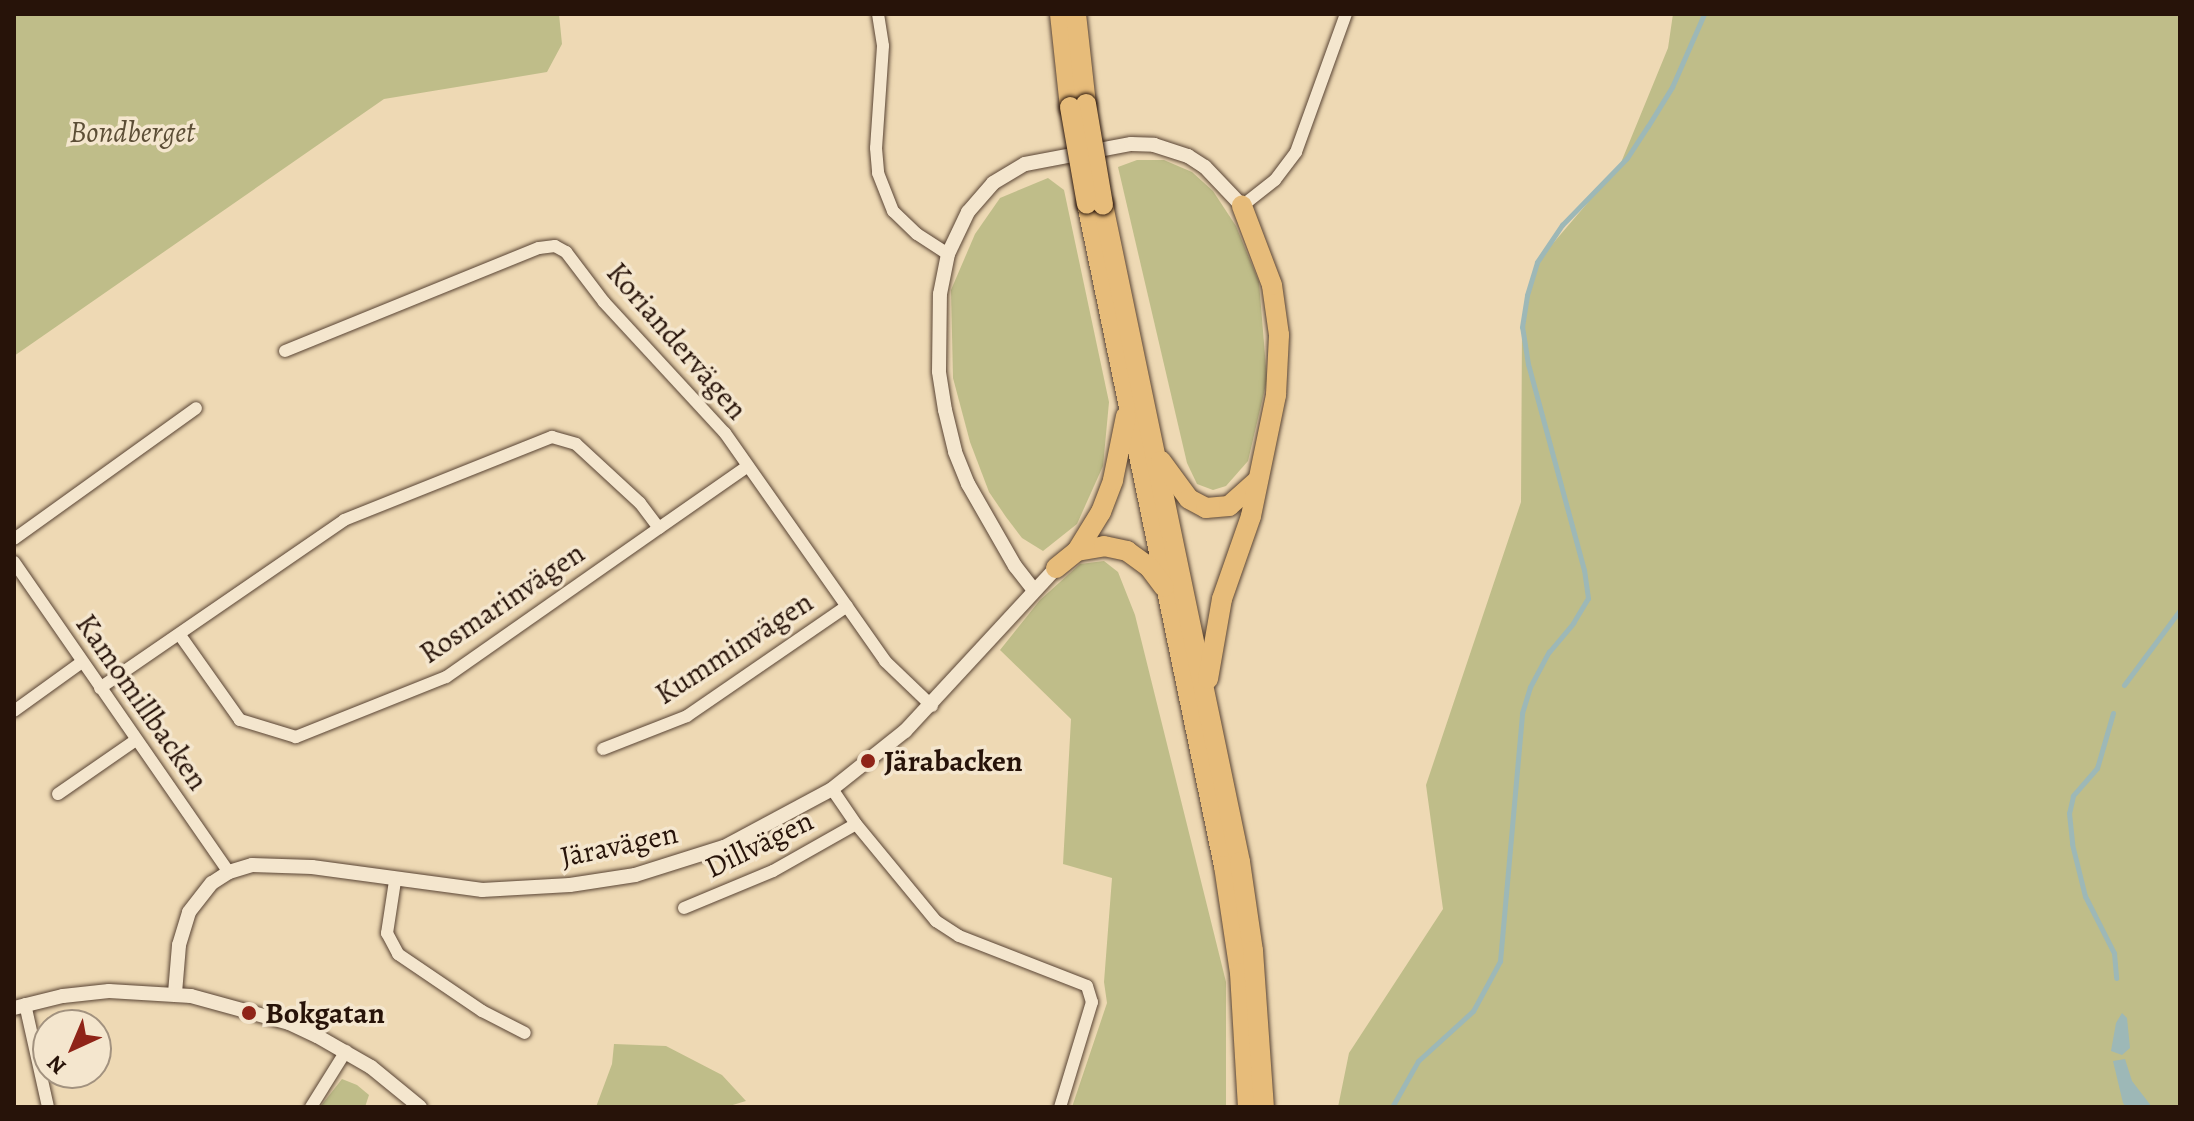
<!DOCTYPE html>
<meta charset="utf-8">
<style>
body{margin:0}
#map{position:relative;width:2194px;height:1121px;overflow:hidden;background:#eed9b4;font-family:Alegreya,serif}
div>[style]{position:absolute}
.green>*{inset:0;background:#bfbd89}
.water>*{inset:0;background:#9db8b7}
.stream>*{height:5px;margin:-2.5px;padding:0 2.5px;transform-origin:2.5px;border-radius:2.5px;background:#9db8b7}
.roads{filter:drop-shadow(0 0 2px #594434) drop-shadow(0 0 2px #594434)}
.minor>*{height:12px;margin:-6px;padding:0 6px;transform-origin:6px;border-radius:6px;background:#f4e6ce}
.tertiary>*{height:14px;margin:-7px;padding:0 7px;transform-origin:7px;border-radius:7px;background:#f4e6ce}
.trunk>*{height:20px;margin:-10px;padding:0 10px;transform-origin:10px;border-radius:10px;background:#e7bc7a}
.bridges{filter:drop-shadow(0 0 2px #271309) drop-shadow(0 0 2px #271309)}
.trunk-bridge>*{height:20px;margin:-10px;padding:0 10px;transform-origin:10px;border-radius:10px;background:#e7bc7a}
.dots>*{width:22px;height:22px;translate:-50% -50%;box-sizing:border-box;border:4px solid #f4e6ce;border-radius:50%}
span{translate:-50% -50%;white-space:nowrap;text-align:center;line-height:1.15;-webkit-text-stroke:7px #f4e6ce;paint-order:stroke}
.park-label{font-size:30px;color:#5c4e36;font-style:italic}
.street-label{font-size:30px;color:#271309}
.poi-label{font-size:30px;color:#271309;font-weight:700}
.left{translate:0 -50%;text-align:left}
.frame{position:absolute;inset:0;border:16px solid #271309;pointer-events:none}
.north{position:absolute;left:32px;top:1009px;width:80px;height:80px;box-sizing:border-box;background:#f4e6ce;border:2px solid #a2927f;border-radius:50%;rotate:224deg;font-size:22px;font-weight:700;line-height:32px;text-align:center;color:#271309}
.north::after{content:'';display:block;margin:auto;width:28px;height:36px;background:#8f2418;clip-path:polygon(50% 0,100% 100%,50% 72%,0 100%)}
</style>
<div id="map">
<div class="green">
<i style="clip-path:polygon(14px 14px,559px 14px,562px 44px,547px 72px,384px 99px,14px 356px)"></i>
<i style="clip-path:polygon(1673px 14px,2180px 14px,2180px 1107px,1338px 1107px,1349px 1053px,1443px 909px,1426px 785px,1521px 502px,1522px 327px,1537px 262px,1620px 165px,1668px 48px)"></i>
<i style="clip-path:polygon(1137px 160px,1164px 160px,1192px 172px,1213px 191px,1236px 226px,1259px 282px,1267px 380px,1248px 461px,1226px 486px,1213px 490px,1197px 484px,1187px 463px,1118px 167px)"></i>
<i style="clip-path:polygon(1048px 178px,1064px 190px,1109px 402px,1103px 466px,1077px 524px,1043px 551px,1022px 538px,1006px 517px,989px 492px,970px 442px,953px 378px,951px 290px,975px 234px,1000px 198px)"></i>
<i style="clip-path:polygon(1104px 561px,1118px 572px,1135px 615px,1226px 982px,1226px 1107px,1072px 1107px,1107px 1003px,1104px 982px,1112px 878px,1063px 864px,1071px 719px,1000px 650px,1040px 600px,1080px 564px)"></i>
<i style="clip-path:polygon(614px 1044px,666px 1046px,722px 1075px,746px 1101px,726px 1107px,596px 1107px,612px 1064px)"></i>
<i style="clip-path:polygon(342px 1079px,357px 1085px,369px 1095px,365px 1107px,320px 1107px)"></i>
</div>
<div class="water">
<i style="clip-path:polygon(2122px 1013px,2127px 1018px,2130px 1048px,2122px 1055px,2111px 1051px,2116px 1023px)"></i>
<i style="clip-path:polygon(2125px 1059px,2132px 1081px,2152px 1107px,2126px 1107px,2123px 1103px,2113px 1061px)"></i>
</div>
<div class="stream">
<i style="left:2124px;top:685px;width:94px;rotate:-53.3deg"></i>
<i style="left:2113px;top:713px;width:57px;rotate:106.2deg"></i>
<i style="left:2097px;top:768px;width:37px;rotate:131deg"></i>
<i style="left:2073px;top:796px;width:17px;rotate:103deg"></i>
<i style="left:2069px;top:813px;width:31px;rotate:84deg"></i>
<i style="left:2072px;top:844px;width:54px;rotate:76deg"></i>
<i style="left:2085px;top:896px;width:64px;rotate:63deg"></i>
<i style="left:2114px;top:953px;width:25px;rotate:85deg"></i>
<i style="left:1392px;top:1107px;width:53px;rotate:-60.5deg"></i>
<i style="left:1418px;top:1061px;width:74px;rotate:-42.3deg"></i>
<i style="left:1473px;top:1011px;width:57px;rotate:-61.6deg"></i>
<i style="left:1500px;top:961px;width:249px;rotate:-84.9deg"></i>
<i style="left:1522px;top:713px;width:27px;rotate:-73deg"></i>
<i style="left:1530px;top:687px;width:40px;rotate:-62deg"></i>
<i style="left:1549px;top:652px;width:38px;rotate:-50deg"></i>
<i style="left:1573px;top:623px;width:29px;rotate:-59deg"></i>
<i style="left:1588px;top:598px;width:28px;rotate:-98deg"></i>
<i style="left:1584px;top:570px;width:213px;rotate:-105.2deg"></i>
<i style="left:1528px;top:364px;width:37px;rotate:-99deg"></i>
<i style="left:1522px;top:327px;width:32px;rotate:-81deg"></i>
<i style="left:1527px;top:295px;width:34px;rotate:-73deg"></i>
<i style="left:1537px;top:262px;width:45px;rotate:-56deg"></i>
<i style="left:1562px;top:225px;width:93px;rotate:-45.9deg"></i>
<i style="left:1627px;top:158px;width:38px;rotate:-57deg"></i>
<i style="left:1648px;top:126px;width:46px;rotate:-58.4deg"></i>
<i style="left:1672px;top:87px;width:80px;rotate:-66.3deg"></i>
</div>
<div class="roads">
<div class="minor">
<i style="left:878px;top:14px;width:32px;rotate:81deg"></i>
<i style="left:883px;top:46px;width:102px;rotate:93.9deg"></i>
<i style="left:876px;top:148px;width:25px;rotate:85deg"></i>
<i style="left:878px;top:173px;width:41px;rotate:68.5deg"></i>
<i style="left:893px;top:211px;width:33px;rotate:44deg"></i>
<i style="left:917px;top:234px;width:37px;rotate:33deg"></i>
<i style="left:1242px;top:206px;width:42px;rotate:-38.2deg"></i>
<i style="left:1275px;top:180px;width:35px;rotate:-53deg"></i>
<i style="left:1296px;top:152px;width:147px;rotate:-70.1deg"></i>
<i style="left:285px;top:351px;width:274px;rotate:-22.1deg"></i>
<i style="left:539px;top:248px;width:16px;rotate:-7deg"></i>
<i style="left:555px;top:246px;width:13px;rotate:29deg"></i>
<i style="left:566px;top:252px;width:63px;rotate:52.8deg"></i>
<i style="left:604px;top:302px;width:178px;rotate:47.3deg"></i>
<i style="left:725px;top:433px;width:279px;rotate:54.9deg"></i>
<i style="left:885px;top:661px;width:65px;rotate:43.8deg"></i>
<i style="left:659px;top:528px;width:108px;rotate:-34.9deg"></i>
<i style="left:14px;top:539px;width:224px;rotate:-35.7deg"></i>
<i style="left:14px;top:562px;width:377px;rotate:55.3deg"></i>
<i style="left:100px;top:688px;width:296px;rotate:-34.5deg"></i>
<i style="left:344px;top:520px;width:224px;rotate:-21.8deg"></i>
<i style="left:552px;top:437px;width:25px;rotate:16deg"></i>
<i style="left:576px;top:444px;width:87px;rotate:42.7deg"></i>
<i style="left:640px;top:503px;width:31px;rotate:53deg"></i>
<i style="left:659px;top:528px;width:260px;rotate:145deg"></i>
<i style="left:446px;top:677px;width:162px;rotate:158.2deg"></i>
<i style="left:296px;top:737px;width:59px;rotate:-163.1deg"></i>
<i style="left:240px;top:720px;width:105px;rotate:-125.3deg"></i>
<i style="left:14px;top:711px;width:84px;rotate:-35.8deg"></i>
<i style="left:603px;top:749px;width:90px;rotate:-21.4deg"></i>
<i style="left:687px;top:716px;width:194px;rotate:-34.5deg"></i>
<i style="left:832px;top:789px;width:42px;rotate:55.6deg"></i>
<i style="left:856px;top:824px;width:126px;rotate:50.5deg"></i>
<i style="left:936px;top:921px;width:27px;rotate:33deg"></i>
<i style="left:959px;top:936px;width:137px;rotate:21.3deg"></i>
<i style="left:1087px;top:986px;width:17px;rotate:73deg"></i>
<i style="left:1092px;top:1002px;width:110px;rotate:106.9deg"></i>
<i style="left:58px;top:794px;width:95px;rotate:-34.7deg"></i>
<i style="left:395px;top:881px;width:53px;rotate:98.7deg"></i>
<i style="left:387px;top:933px;width:24px;rotate:62deg"></i>
<i style="left:398px;top:954px;width:102px;rotate:34.2deg"></i>
<i style="left:482px;top:1011px;width:48px;rotate:27.1deg"></i>
<i style="left:684px;top:908px;width:96px;rotate:-22.6deg"></i>
<i style="left:773px;top:871px;width:95px;rotate:-29.5deg"></i>
<i style="left:25px;top:1004px;width:106px;rotate:77.4deg"></i>
<i style="left:311px;top:1107px;width:66px;rotate:-58deg"></i>
</div>
<div class="tertiary">
<i style="left:1033px;top:589px;width:29px;rotate:-128deg"></i>
<i style="left:1015px;top:566px;width:95px;rotate:-119.8deg"></i>
<i style="left:968px;top:484px;width:35px;rotate:-112deg"></i>
<i style="left:955px;top:451px;width:42px;rotate:-103.7deg"></i>
<i style="left:945px;top:410px;width:39px;rotate:-99deg"></i>
<i style="left:939px;top:371px;width:77px;rotate:-89.3deg"></i>
<i style="left:940px;top:294px;width:41px;rotate:-78.7deg"></i>
<i style="left:948px;top:254px;width:47px;rotate:-64.5deg"></i>
<i style="left:968px;top:212px;width:38px;rotate:-49deg"></i>
<i style="left:993px;top:183px;width:37px;rotate:-31deg"></i>
<i style="left:1025px;top:164px;width:108px;rotate:-10.7deg"></i>
<i style="left:1131px;top:144px;width:23px;rotate:2deg"></i>
<i style="left:1154px;top:145px;width:36px;rotate:18deg"></i>
<i style="left:1188px;top:156px;width:20px;rotate:33deg"></i>
<i style="left:1205px;top:167px;width:54px;rotate:46.5deg"></i>
<i style="left:175px;top:993px;width:48px;rotate:-85.2deg"></i>
<i style="left:179px;top:945px;width:34px;rotate:-73deg"></i>
<i style="left:189px;top:912px;width:37px;rotate:-52deg"></i>
<i style="left:212px;top:883px;width:20px;rotate:-33deg"></i>
<i style="left:229px;top:872px;width:24px;rotate:-17deg"></i>
<i style="left:252px;top:865px;width:60px;rotate:1.9deg"></i>
<i style="left:312px;top:867px;width:172px;rotate:7.7deg"></i>
<i style="left:482px;top:890px;width:88px;rotate:-3.3deg"></i>
<i style="left:570px;top:885px;width:66px;rotate:-8.7deg"></i>
<i style="left:635px;top:875px;width:93px;rotate:-17.5deg"></i>
<i style="left:724px;top:847px;width:123px;rotate:-28.2deg"></i>
<i style="left:832px;top:789px;width:93px;rotate:-38.5deg"></i>
<i style="left:905px;top:731px;width:222px;rotate:-47.2deg"></i>
<i style="left:14px;top:1008px;width:50px;rotate:-13.8deg"></i>
<i style="left:63px;top:996px;width:46px;rotate:-6.2deg"></i>
<i style="left:109px;top:991px;width:82px;rotate:3.5deg"></i>
<i style="left:191px;top:996px;width:102px;rotate:15.4deg"></i>
<i style="left:289px;top:1023px;width:31px;rotate:25deg"></i>
<i style="left:317px;top:1036px;width:62px;rotate:29.9deg"></i>
<i style="left:371px;top:1067px;width:63px;rotate:39.2deg"></i>
</div>
<div class="trunk">
<i style="left:1060px;top:14px;width:94px;rotate:83.9deg"></i>
<i style="left:1076px;top:14px;width:91px;rotate:83.7deg"></i>
<i style="left:1087px;top:204px;width:676px;rotate:78.31deg"></i>
<i style="left:1224px;top:866px;width:108px;rotate:81.5deg"></i>
<i style="left:1240px;top:973px;width:134px;rotate:86.6deg"></i>
<i style="left:1103px;top:205px;width:671px;rotate:78.22deg"></i>
<i style="left:1240px;top:862px;width:90px;rotate:81.7deg"></i>
<i style="left:1253px;top:951px;width:156px;rotate:86deg"></i>
<i style="left:1161px;top:461px;width:47px;rotate:53.6deg"></i>
<i style="left:1189px;top:499px;width:19px;rotate:28deg"></i>
<i style="left:1206px;top:508px;width:23px;rotate:-5deg"></i>
<i style="left:1229px;top:506px;width:38px;rotate:-42deg"></i>
<i style="left:1077px;top:551px;width:27px;rotate:-10deg"></i>
<i style="left:1104px;top:546px;width:24px;rotate:12deg"></i>
<i style="left:1127px;top:551px;width:27px;rotate:36deg"></i>
<i style="left:1149px;top:567px;width:25px;rotate:53deg"></i>
<i style="left:1056px;top:568px;width:27px;rotate:-39deg"></i>
<i style="left:1077px;top:551px;width:46px;rotate:-58.4deg"></i>
<i style="left:1101px;top:512px;width:34px;rotate:-69deg"></i>
<i style="left:1113px;top:480px;width:65px;rotate:-78.5deg"></i>
<i style="left:1208px;top:679px;width:81px;rotate:-80.1deg"></i>
<i style="left:1222px;top:599px;width:88px;rotate:-70.7deg"></i>
<i style="left:1251px;top:516px;width:124px;rotate:-78.3deg"></i>
<i style="left:1276px;top:395px;width:60px;rotate:-87.1deg"></i>
<i style="left:1279px;top:335px;width:50px;rotate:-98deg"></i>
<i style="left:1272px;top:285px;width:85px;rotate:-110.8deg"></i>
</div>
</div>
<div class="bridges">
<div class="trunk-bridge">
<i style="left:1086px;top:104px;width:102px;rotate:80.4deg"></i>
<i style="left:1070px;top:107px;width:98px;rotate:80.1deg"></i>
</div>
</div>
<div class="dots">
<i style="left:868px;top:761px;background:#8f2418"></i>
<i style="left:249px;top:1013px;background:#8f2418"></i>
</div>
<div class="park-label">
<span style="left:132px;top:132px">Bondberget</span>
</div>
<div class="street-label">
<span style="left:677px;top:341px;rotate:49deg">Koriandervägen</span>
<span style="left:502px;top:603px;rotate:-34deg">Rosmarinvägen</span>
<span style="left:734px;top:648px;rotate:-33deg">Kumminvägen</span>
<span style="left:142px;top:702px;rotate:55deg">Kamomillbacken</span>
<span style="left:759px;top:844px;rotate:-26deg">Dillvägen</span>
<span style="left:619px;top:845px;rotate:-12deg">Järavägen</span>
</div>
<div class="poi-label">
<span class="left" style="left:884px;top:761px">Järabacken</span>
<span class="left" style="left:265px;top:1013px">Bokgatan</span>
</div>
<div class="frame"></div>
<div class="north">N</div>
</div>
